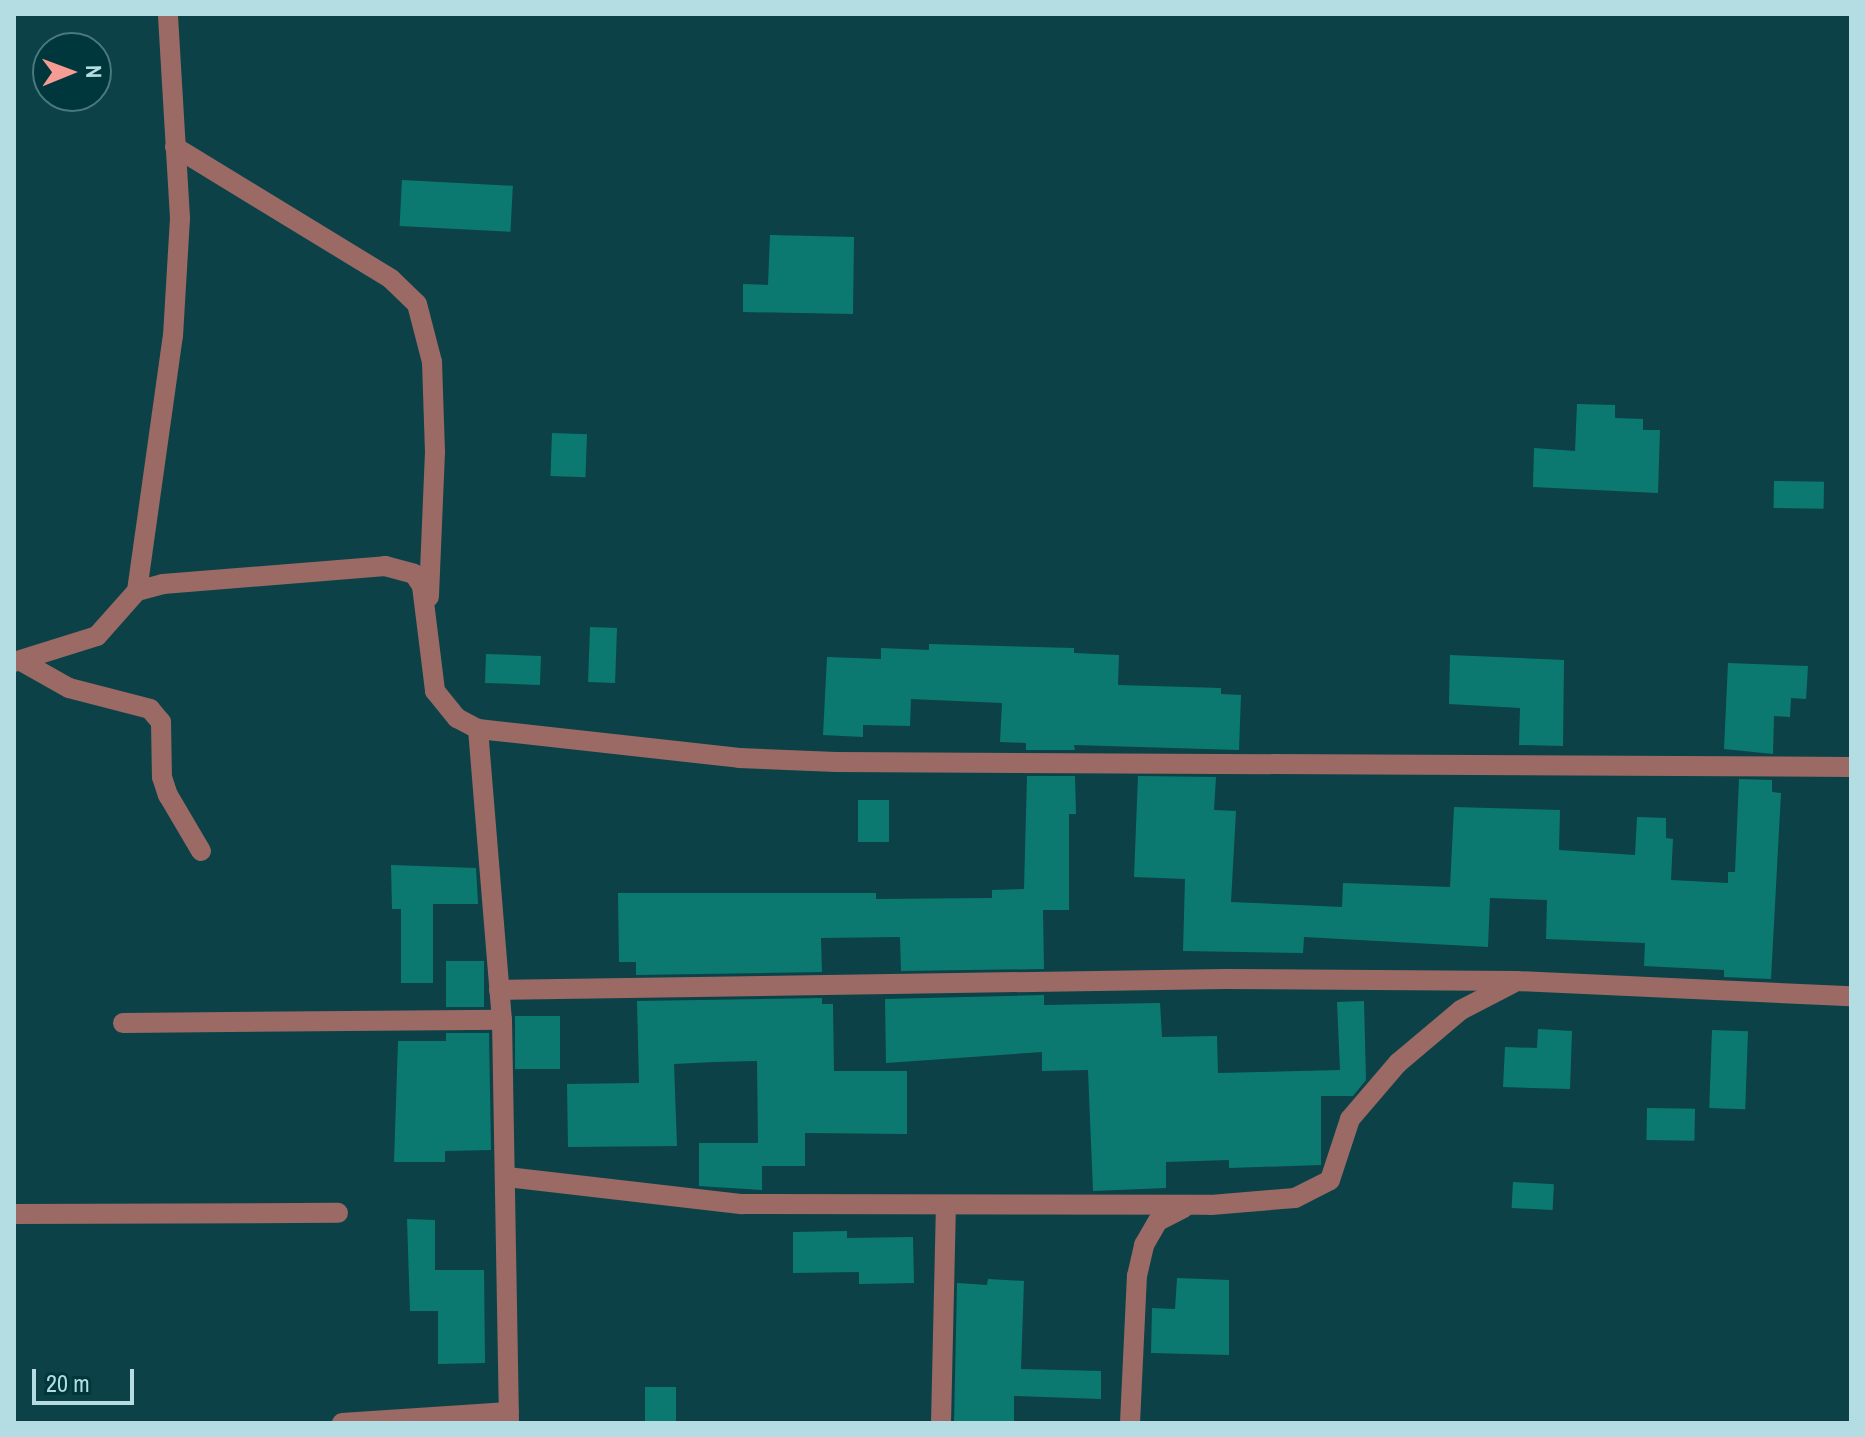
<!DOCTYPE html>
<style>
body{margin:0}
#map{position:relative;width:1865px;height:1437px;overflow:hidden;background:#0c4247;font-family:"Archivo Narrow",sans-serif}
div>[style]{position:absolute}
.building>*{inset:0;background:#0c7970;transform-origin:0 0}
.minor>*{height:20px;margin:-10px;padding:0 10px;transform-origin:10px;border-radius:10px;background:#9c6a65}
span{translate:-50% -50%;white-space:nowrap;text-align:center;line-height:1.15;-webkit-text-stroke:6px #00373c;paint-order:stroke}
.frame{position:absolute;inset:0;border:16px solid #b3dde2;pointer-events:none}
.north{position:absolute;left:32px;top:32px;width:80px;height:80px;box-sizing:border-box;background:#00373c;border:2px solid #48797e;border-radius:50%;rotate:89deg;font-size:22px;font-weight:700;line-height:32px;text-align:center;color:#b3dde2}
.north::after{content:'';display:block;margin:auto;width:28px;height:36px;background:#f59c94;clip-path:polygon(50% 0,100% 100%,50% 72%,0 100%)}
.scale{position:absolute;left:32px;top:1369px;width:102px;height:36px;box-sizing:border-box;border:4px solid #b3dde2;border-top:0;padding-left:10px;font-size:24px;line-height:28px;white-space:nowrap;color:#b3dde2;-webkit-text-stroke:6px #00373c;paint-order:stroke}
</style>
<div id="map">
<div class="building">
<i style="left:402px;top:180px;width:111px;height:46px;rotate:3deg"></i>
<i style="clip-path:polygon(770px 235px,854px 237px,853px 314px,743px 312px,743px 284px,768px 285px)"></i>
<i style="clip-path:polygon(1577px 404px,1615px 405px,1615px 418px,1643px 419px,1643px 430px,1660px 430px,1658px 493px,1533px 487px,1534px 448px,1575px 451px)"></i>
<i style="left:552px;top:433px;width:35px;height:43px;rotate:2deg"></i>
<i style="left:1774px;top:481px;width:50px;height:27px;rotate:1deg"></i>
<i style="left:590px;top:627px;width:27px;height:55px;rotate:2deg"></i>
<i style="clip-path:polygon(929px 644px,1074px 648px,1074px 653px,1119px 655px,1118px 685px,1221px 688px,1221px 694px,1241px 695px,1239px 750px,1074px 745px,1075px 750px,1026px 750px,1026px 743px,1000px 742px,1002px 703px,911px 699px,910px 726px,863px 725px,863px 737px,823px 735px,827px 657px,881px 659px,881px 648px,929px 650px)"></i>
<i style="left:486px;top:654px;width:55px;height:29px;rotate:2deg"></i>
<i style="clip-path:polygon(1450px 655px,1564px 660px,1563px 746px,1519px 745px,1520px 708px,1449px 704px)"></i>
<i style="clip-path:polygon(1728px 663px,1808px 666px,1806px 699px,1791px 698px,1790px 717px,1774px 716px,1773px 754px,1724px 749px)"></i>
<i style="clip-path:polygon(1027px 776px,1075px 776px,1076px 814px,1069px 814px,1069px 910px,1043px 910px,1044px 969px,901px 971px,900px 937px,821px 938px,822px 972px,636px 975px,636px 962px,619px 962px,618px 893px,876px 893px,876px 899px,992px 898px,992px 890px,1024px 889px)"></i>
<i style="clip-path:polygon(1138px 776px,1216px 777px,1214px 810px,1236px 811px,1231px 902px,1342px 907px,1343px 883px,1450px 887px,1454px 807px,1560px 810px,1559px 850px,1635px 855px,1637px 817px,1666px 818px,1666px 838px,1673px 839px,1671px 880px,1728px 883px,1728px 872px,1735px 872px,1739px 779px,1772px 780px,1772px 792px,1781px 793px,1771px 979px,1724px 977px,1724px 970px,1644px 966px,1645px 943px,1546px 939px,1547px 900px,1490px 898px,1488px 947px,1304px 937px,1303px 953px,1183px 951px,1185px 879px,1134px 877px)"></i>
<i style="left:858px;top:800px;width:31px;height:42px"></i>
<i style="clip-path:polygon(391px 865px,476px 868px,478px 904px,433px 904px,433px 983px,401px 983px,401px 909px,392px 909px)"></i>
<i style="left:446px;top:961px;width:38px;height:46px"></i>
<i style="clip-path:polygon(1044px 995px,1044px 1005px,1160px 1003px,1162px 1037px,1217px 1036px,1218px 1073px,1340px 1070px,1337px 1002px,1364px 1001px,1366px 1080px,1353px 1096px,1321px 1096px,1321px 1165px,1229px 1168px,1229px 1160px,1166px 1162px,1166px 1188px,1093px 1191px,1088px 1070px,1042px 1071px,1042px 1052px,886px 1063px,885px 999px)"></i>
<i style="clip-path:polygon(822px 998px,822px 1004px,833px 1004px,834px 1071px,907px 1071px,907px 1134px,805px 1133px,805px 1166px,762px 1166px,762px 1190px,699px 1186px,699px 1143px,758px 1143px,757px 1061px,714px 1062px,674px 1064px,677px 1146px,568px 1147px,567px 1084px,639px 1083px,637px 1001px)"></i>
<i style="left:515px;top:1016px;width:45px;height:53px"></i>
<i style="clip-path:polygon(1538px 1029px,1572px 1031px,1570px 1089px,1503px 1087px,1505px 1047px,1537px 1048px)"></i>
<i style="left:1712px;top:1030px;width:36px;height:78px;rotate:2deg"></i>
<i style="clip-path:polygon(446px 1033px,489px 1033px,491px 1150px,445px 1151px,445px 1162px,394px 1162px,398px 1041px,446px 1041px)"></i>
<i style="left:1647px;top:1108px;width:48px;height:32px;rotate:1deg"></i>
<i style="left:1513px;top:1182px;width:41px;height:26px;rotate:3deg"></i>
<i style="clip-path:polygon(407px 1219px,435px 1220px,435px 1270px,484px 1270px,485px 1363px,438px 1364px,438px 1311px,410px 1311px)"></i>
<i style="clip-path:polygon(847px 1231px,847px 1238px,913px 1237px,914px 1283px,859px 1284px,859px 1272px,793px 1273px,793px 1232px)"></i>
<i style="clip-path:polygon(1177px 1278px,1229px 1280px,1229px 1355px,1151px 1353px,1152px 1308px,1175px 1309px)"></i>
<i style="clip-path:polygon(988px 1279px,1024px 1281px,1021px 1369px,1101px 1371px,1101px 1399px,1014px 1396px,1014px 1423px,954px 1423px,957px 1283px,987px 1285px)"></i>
<i style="left:645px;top:1387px;width:31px;height:36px"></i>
</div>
<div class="minor">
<i style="left:175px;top:147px;width:253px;rotate:31.4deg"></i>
<i style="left:391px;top:279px;width:36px;rotate:44deg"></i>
<i style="left:417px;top:304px;width:60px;rotate:75.5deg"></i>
<i style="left:432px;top:362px;width:90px;rotate:88.1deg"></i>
<i style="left:435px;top:452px;width:145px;rotate:92.4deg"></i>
<i style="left:137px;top:591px;width:258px;rotate:-82deg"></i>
<i style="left:173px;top:336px;width:118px;rotate:-86.6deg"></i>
<i style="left:180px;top:218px;width:204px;rotate:-93.4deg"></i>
<i style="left:21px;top:661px;width:55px;rotate:29.4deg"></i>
<i style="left:69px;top:688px;width:84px;rotate:14.5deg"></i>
<i style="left:150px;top:709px;width:17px;rotate:50deg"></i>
<i style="left:161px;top:722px;width:55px;rotate:89deg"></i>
<i style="left:162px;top:777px;width:19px;rotate:72deg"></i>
<i style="left:168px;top:795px;width:65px;rotate:59.5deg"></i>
<i style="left:14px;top:662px;width:87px;rotate:-17.4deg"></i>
<i style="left:97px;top:636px;width:60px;rotate:-48.4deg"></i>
<i style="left:137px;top:591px;width:27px;rotate:-15deg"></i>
<i style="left:163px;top:584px;width:223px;rotate:-4.6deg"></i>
<i style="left:385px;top:566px;width:30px;rotate:15deg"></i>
<i style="left:414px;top:574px;width:14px;rotate:56deg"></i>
<i style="left:422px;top:586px;width:106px;rotate:82.9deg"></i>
<i style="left:435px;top:691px;width:35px;rotate:51deg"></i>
<i style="left:457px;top:718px;width:24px;rotate:28deg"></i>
<i style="left:478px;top:729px;width:263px;rotate:6.3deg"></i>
<i style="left:739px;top:758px;width:97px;rotate:2.4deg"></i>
<i style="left:836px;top:762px;width:1015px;rotate:0.28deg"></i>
<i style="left:478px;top:729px;width:292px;rotate:85.3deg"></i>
<i style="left:502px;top:1020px;width:403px;rotate:89deg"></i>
<i style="left:499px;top:990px;width:726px;rotate:-0.87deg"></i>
<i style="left:1225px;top:979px;width:291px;rotate:0.4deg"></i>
<i style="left:1516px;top:981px;width:335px;rotate:2.6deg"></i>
<i style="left:123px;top:1023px;width:379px;rotate:-0.5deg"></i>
<i style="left:507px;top:1177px;width:237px;rotate:6.6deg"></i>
<i style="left:742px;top:1204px;width:469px;rotate:0.1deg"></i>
<i style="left:1211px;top:1205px;width:84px;rotate:-4.8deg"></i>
<i style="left:1295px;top:1198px;width:39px;rotate:-27deg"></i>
<i style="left:1330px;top:1180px;width:64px;rotate:-71.8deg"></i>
<i style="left:1350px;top:1119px;width:74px;rotate:-49.4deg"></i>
<i style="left:1398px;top:1063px;width:82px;rotate:-40.1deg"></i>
<i style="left:1461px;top:1010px;width:59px;rotate:-27.4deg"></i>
<i style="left:14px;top:1214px;width:324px;rotate:-0.2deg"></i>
<i style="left:342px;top:1423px;width:167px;rotate:-3.8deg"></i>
<i style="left:941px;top:1423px;width:216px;rotate:-88.7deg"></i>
<i style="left:1130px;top:1423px;width:147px;rotate:-87.3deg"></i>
<i style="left:1137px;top:1276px;width:32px;rotate:-77deg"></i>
<i style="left:1144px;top:1245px;width:28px;rotate:-60deg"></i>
<i style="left:1158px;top:1221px;width:29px;rotate:-27deg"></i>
</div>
<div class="frame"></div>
<div class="north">N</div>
<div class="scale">20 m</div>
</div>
